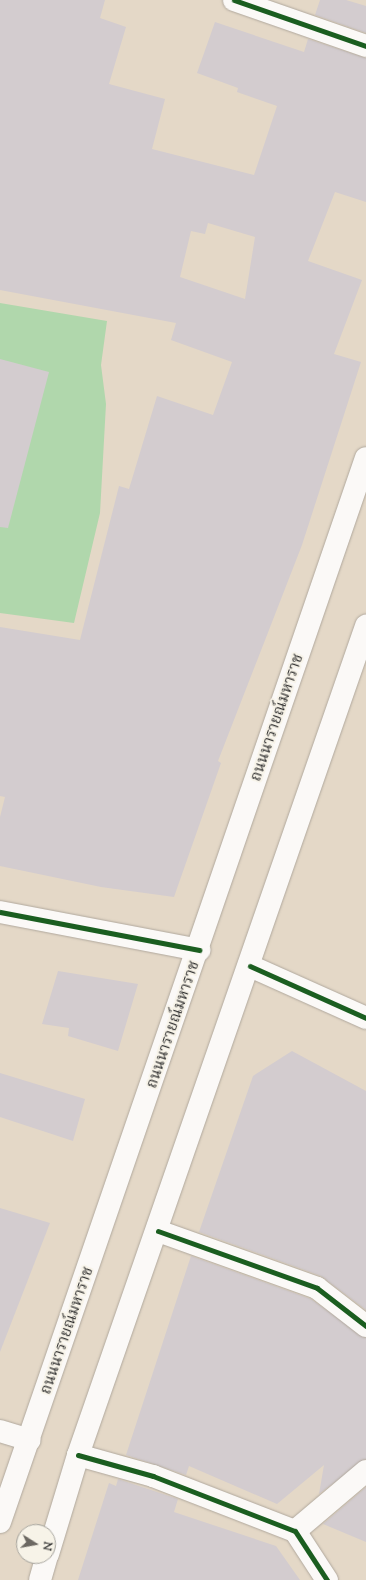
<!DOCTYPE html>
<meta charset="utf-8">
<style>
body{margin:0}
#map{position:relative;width:366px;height:1580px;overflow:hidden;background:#e4d8c7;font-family:"Sorts Mill Goudy","Noto Serif Thai",serif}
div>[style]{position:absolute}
.green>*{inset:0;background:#b0d7ac}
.building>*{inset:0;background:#d3cccf}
.roads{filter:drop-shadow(0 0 1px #b0a89d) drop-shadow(0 0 1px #b0a89d)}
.minor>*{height:22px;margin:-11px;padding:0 11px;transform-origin:11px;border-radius:11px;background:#fbf9f7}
.major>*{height:22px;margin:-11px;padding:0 11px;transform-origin:11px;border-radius:11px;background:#fbf9f7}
.cycleway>*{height:5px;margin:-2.5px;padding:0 2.5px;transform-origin:2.5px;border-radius:2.5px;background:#1b5e20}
span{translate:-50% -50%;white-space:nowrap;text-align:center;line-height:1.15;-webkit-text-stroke:4px #f7f3e8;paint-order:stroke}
.street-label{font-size:15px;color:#2b2b2b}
.north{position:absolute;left:16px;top:1524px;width:40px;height:40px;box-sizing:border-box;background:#f7f3e8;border:1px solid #a5a39c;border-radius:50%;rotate:101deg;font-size:11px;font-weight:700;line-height:16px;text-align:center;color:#2b2b2b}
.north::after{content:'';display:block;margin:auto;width:14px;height:18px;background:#6c6862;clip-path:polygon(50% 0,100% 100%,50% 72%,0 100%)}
</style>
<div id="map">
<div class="green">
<i style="clip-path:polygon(0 303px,107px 321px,101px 365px,106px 404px,100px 513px,74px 623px,0 613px)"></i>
</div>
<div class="building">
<i style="clip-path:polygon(evenodd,0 0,105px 0,100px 18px,126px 27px,109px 84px,165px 99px,152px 149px,254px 175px,277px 106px,237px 92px,238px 88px,197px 73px,215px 22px,304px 52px,308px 39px,366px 58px,366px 202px,335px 192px,308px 261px,362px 280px,334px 354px,361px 362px,302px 545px,218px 761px,221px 763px,174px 897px,101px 887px,0 866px,0 817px,5px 797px,0 796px,0 627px,80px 640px,119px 486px,129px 489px,157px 396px,213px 415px,232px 362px,171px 340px,176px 323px,0 290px,0 0,208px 223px,255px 237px,245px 299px,180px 277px,191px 231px,205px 234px,208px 223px)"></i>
<i style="clip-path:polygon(320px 0,346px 0,366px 6px,366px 33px,315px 15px)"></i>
<i style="clip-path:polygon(0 359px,49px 372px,8px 528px,0 527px)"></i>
<i style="clip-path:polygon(58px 971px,138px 984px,118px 1051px,68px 1036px,69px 1028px,42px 1024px)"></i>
<i style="clip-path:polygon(292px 1051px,366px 1091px,366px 1310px,321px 1276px,199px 1232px,253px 1076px)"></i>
<i style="clip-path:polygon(0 1073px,85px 1099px,73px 1141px,0 1117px)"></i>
<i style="clip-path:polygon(0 1208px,50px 1223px,0 1352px)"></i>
<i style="clip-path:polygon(191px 1256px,311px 1299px,366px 1338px,366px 1459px,319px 1494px,324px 1465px,277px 1504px,189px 1466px,186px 1475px,126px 1455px)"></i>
<i style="clip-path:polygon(118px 1479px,178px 1499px,174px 1512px,276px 1546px,300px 1580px,78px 1580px,109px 1483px,116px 1486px)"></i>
<i style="clip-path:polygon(366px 1487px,366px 1542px,323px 1524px)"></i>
</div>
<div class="roads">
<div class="minor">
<i style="left:234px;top:0;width:140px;rotate:19.2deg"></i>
<i style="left:0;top:912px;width:203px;rotate:10.8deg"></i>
<i style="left:250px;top:966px;width:127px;rotate:24.1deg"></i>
<i style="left:158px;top:1231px;width:169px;rotate:19.7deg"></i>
<i style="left:317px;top:1288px;width:62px;rotate:37.8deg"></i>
<i style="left:0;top:1431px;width:31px;rotate:17deg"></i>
<i style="left:78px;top:1455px;width:78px;rotate:15.6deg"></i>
<i style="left:153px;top:1476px;width:152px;rotate:21.2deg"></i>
<i style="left:295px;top:1531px;width:59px;rotate:56.9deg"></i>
<i style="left:295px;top:1531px;width:93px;rotate:-40.2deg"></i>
</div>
<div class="major">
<i style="left:0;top:1522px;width:1125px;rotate:-71.02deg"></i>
<i style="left:48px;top:1554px;width:103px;rotate:-73.1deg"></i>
<i style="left:78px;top:1455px;width:878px;rotate:-70.84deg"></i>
<i style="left:40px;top:1580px;width:25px;rotate:-74deg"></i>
</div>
</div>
<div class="cycleway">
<i style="left:234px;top:0;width:140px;rotate:19.2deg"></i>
<i style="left:0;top:912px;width:203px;rotate:10.8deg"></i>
<i style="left:250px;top:966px;width:127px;rotate:24.1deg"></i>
<i style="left:158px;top:1231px;width:169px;rotate:19.7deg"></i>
<i style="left:317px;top:1288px;width:62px;rotate:37.8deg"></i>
<i style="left:78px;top:1455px;width:78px;rotate:15.6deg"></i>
<i style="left:153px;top:1476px;width:152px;rotate:21.2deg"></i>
<i style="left:295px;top:1531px;width:59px;rotate:56.9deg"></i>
</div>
<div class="street-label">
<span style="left:278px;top:718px;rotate:-71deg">ถนนนารายณ์มหาราช</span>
<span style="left:174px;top:1025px;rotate:-71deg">ถนนนารายณ์มหาราช</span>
<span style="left:68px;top:1331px;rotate:-71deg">ถนนนารายณ์มหาราช</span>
</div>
<div class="north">N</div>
</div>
